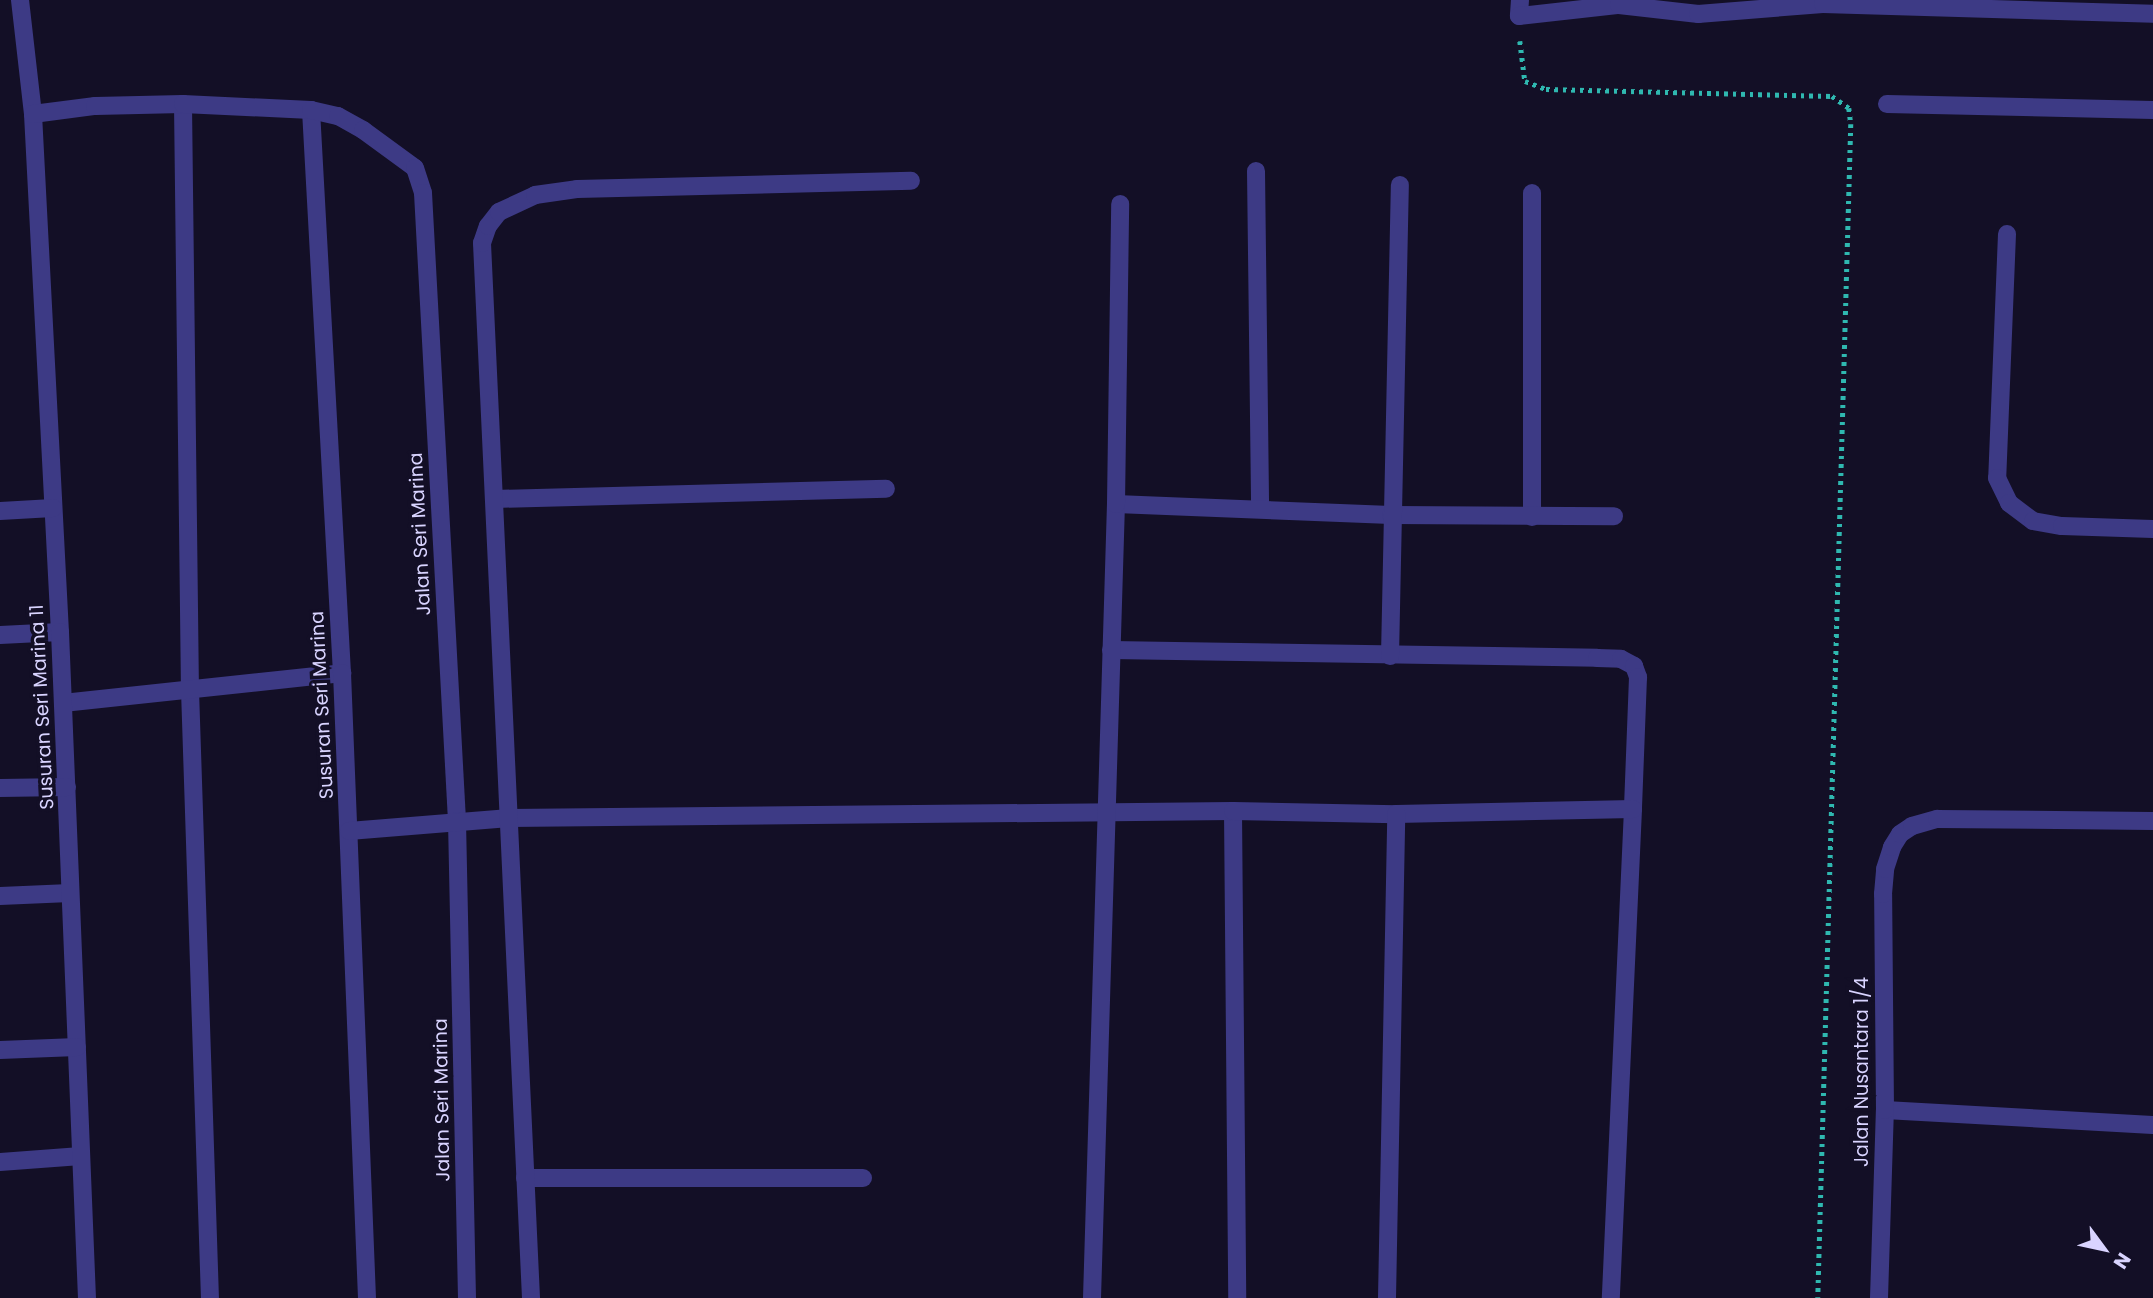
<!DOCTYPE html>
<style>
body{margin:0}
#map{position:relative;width:2153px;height:1298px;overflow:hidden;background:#130f26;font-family:Poppins,sans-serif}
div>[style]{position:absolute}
.path>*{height:4.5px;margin-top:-2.25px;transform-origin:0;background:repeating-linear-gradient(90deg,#2fb8b0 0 3.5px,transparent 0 8.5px)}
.lane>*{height:18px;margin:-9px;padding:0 9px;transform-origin:9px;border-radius:9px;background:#3d3a85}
.street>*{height:18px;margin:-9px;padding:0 9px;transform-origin:9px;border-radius:9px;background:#3d3a85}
span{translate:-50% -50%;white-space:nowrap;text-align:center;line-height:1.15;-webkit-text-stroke:7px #130f26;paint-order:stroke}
.street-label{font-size:19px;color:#d9d4ff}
.north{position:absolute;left:2069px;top:1214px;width:70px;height:70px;-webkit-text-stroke:5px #130f26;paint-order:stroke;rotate:123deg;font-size:19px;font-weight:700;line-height:28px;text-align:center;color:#d9d4ff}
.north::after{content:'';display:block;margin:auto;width:24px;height:32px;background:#d9d4ff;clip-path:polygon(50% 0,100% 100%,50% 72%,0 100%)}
</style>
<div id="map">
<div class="path">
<i style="left:1520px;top:41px;width:40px;rotate:82.9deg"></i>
<i style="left:1525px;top:81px;width:22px;rotate:21deg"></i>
<i style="left:1546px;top:89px;width:286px;rotate:1.4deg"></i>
<i style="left:1832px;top:96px;width:21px;rotate:35deg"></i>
<i style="left:1849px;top:108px;width:16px;rotate:83deg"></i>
<i style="left:1851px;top:124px;width:1174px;rotate:91.61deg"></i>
</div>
<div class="lane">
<i style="left:183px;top:104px;width:586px;rotate:89.32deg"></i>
<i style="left:190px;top:690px;width:608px;rotate:88.12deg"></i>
<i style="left:1256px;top:171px;width:338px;rotate:89.3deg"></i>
<i style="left:1532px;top:193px;width:324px;rotate:90deg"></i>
<i style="left:0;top:635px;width:60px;rotate:-2.9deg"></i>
<i style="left:1111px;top:650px;width:486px;rotate:0.9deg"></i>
<i style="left:1597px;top:658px;width:24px;rotate:2deg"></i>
<i style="left:1621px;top:659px;width:15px;rotate:28deg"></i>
<i style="left:1634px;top:666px;width:12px;rotate:70deg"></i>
<i style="left:1638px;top:677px;width:132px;rotate:92.2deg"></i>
<i style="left:1633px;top:809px;width:489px;rotate:92.6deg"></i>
<i style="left:63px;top:703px;width:281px;rotate:-6.1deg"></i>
<i style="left:1233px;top:811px;width:487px;rotate:89.5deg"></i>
<i style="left:0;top:896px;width:70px;rotate:-2.5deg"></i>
<i style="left:0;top:1162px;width:81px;rotate:-4.2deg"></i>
</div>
<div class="street">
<i style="left:20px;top:0;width:115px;rotate:83.5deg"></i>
<i style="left:33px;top:114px;width:519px;rotate:87.02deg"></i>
<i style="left:60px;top:632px;width:667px;rotate:87.68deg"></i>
<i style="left:1520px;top:0;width:16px;rotate:94deg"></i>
<i style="left:1519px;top:16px;width:101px;rotate:-6.3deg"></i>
<i style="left:1619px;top:5px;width:80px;rotate:6.5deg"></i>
<i style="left:1698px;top:14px;width:125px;rotate:-4.6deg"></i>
<i style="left:1823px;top:4px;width:330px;rotate:1.7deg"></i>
<i style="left:1887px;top:104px;width:266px;rotate:1.3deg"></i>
<i style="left:311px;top:110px;width:564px;rotate:86.85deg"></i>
<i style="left:342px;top:673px;width:625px;rotate:87.71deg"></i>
<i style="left:33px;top:114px;width:63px;rotate:-7.4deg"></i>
<i style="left:95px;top:106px;width:88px;rotate:-1.3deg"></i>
<i style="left:183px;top:104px;width:128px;rotate:2.7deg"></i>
<i style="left:311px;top:110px;width:28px;rotate:13deg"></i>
<i style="left:338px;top:116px;width:29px;rotate:29deg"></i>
<i style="left:363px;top:130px;width:64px;rotate:36.2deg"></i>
<i style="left:415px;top:168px;width:26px;rotate:72deg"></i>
<i style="left:423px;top:193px;width:629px;rotate:86.9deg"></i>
<i style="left:457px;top:821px;width:477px;rotate:88.8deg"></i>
<i style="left:2007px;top:234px;width:244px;rotate:92.3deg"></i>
<i style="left:1997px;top:478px;width:28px;rotate:64deg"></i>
<i style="left:2009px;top:503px;width:30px;rotate:37deg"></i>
<i style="left:2033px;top:521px;width:29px;rotate:10deg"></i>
<i style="left:2062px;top:526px;width:91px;rotate:1.9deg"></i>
<i style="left:495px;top:499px;width:391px;rotate:-1.5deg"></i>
<i style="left:1116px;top:504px;width:275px;rotate:2.3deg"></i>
<i style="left:1391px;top:515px;width:223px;rotate:0.3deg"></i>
<i style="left:0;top:511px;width:53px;rotate:-3.2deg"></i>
<i style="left:1390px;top:656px;width:471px;rotate:-88.8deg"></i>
<i style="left:0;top:788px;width:67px;rotate:-0.9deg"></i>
<i style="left:349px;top:831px;width:161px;rotate:-4.6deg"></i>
<i style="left:509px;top:818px;width:724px;rotate:-0.55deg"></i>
<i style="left:1233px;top:811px;width:163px;rotate:1.1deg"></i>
<i style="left:1396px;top:814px;width:237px;rotate:-1.2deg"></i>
<i style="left:0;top:1050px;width:77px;rotate:-2.2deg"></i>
<i style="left:1885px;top:1110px;width:268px;rotate:3.2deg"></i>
<i style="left:525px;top:1178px;width:338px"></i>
<i style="left:531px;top:1298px;width:1056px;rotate:-92.66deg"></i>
<i style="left:482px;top:243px;width:18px;rotate:-71deg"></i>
<i style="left:488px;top:226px;width:18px;rotate:-52deg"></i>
<i style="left:499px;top:212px;width:40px;rotate:-25deg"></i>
<i style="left:535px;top:195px;width:42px;rotate:-8.1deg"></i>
<i style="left:577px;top:189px;width:334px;rotate:-1.4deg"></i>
<i style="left:1092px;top:1298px;width:794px;rotate:-88.27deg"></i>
<i style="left:1116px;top:504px;width:300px;rotate:-89.2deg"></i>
<i style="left:1387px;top:1298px;width:484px;rotate:-88.9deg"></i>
<i style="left:1879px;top:1298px;width:188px;rotate:-88.2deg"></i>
<i style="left:1885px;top:1110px;width:216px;rotate:-90.5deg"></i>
<i style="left:1883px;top:894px;width:25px;rotate:-85deg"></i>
<i style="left:1885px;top:869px;width:23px;rotate:-72deg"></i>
<i style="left:1892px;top:847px;width:15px;rotate:-58deg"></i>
<i style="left:1900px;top:834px;width:14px;rotate:-34deg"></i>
<i style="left:1912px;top:826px;width:26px;rotate:-16deg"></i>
<i style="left:1937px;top:819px;width:216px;rotate:0.5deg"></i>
</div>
<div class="street-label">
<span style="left:420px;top:534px;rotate:-93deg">Jalan Seri Marina</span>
<span style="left:322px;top:705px;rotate:-93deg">Susuran Seri Marina</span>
<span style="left:42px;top:707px;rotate:-93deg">Susuran Seri Marina 11</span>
<span style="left:1862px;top:1072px;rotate:-90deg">Jalan Nusantara 1/4</span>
<span style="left:442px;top:1100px;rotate:-91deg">Jalan Seri Marina</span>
</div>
<div class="north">N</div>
</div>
